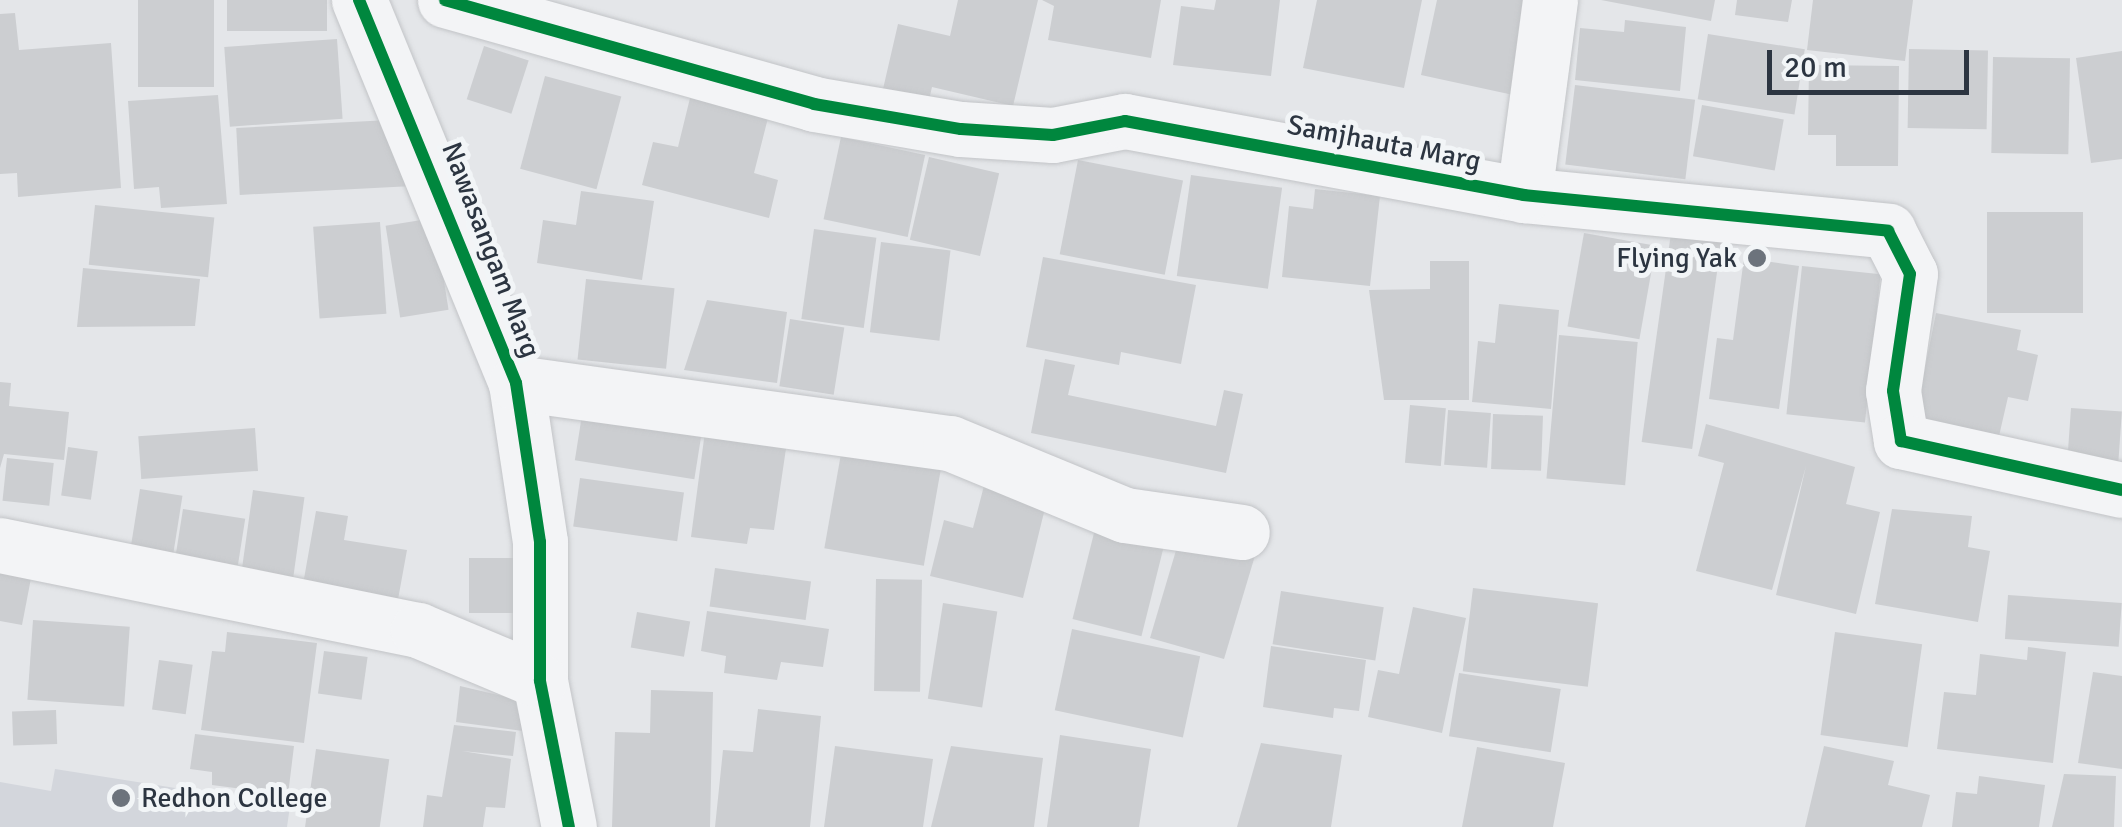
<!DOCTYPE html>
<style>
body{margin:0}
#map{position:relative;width:2122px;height:827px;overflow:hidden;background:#e4e6e9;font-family:Signika,sans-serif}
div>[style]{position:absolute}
.built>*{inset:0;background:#d3d6dc}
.building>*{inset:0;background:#ccced1;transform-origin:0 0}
.roads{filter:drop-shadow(0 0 2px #c2c4c7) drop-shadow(0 0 2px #c2c4c7)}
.street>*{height:55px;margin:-27.5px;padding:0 27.5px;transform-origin:27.5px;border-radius:27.5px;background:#f3f4f6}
.cycleway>*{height:12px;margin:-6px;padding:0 6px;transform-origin:6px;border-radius:6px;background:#00873e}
.dots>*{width:28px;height:28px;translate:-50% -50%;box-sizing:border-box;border:5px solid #f2f5f7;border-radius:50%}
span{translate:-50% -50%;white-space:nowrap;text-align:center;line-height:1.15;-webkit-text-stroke:10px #f2f5f7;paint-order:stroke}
.street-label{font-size:28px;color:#2c3541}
.poi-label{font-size:28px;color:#2c3541}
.right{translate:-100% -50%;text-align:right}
.left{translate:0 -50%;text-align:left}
.scale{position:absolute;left:1767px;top:50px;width:202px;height:45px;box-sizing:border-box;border:5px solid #2c3541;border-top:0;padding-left:12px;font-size:30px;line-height:35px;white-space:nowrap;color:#2c3541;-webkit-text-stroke:8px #f2f5f7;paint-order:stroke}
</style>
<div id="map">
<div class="built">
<i style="clip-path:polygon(55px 769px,290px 806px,287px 827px,0 827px,0 782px,51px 791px)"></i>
</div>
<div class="building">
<i style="left:138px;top:0;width:76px;height:87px"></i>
<i style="left:227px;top:0;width:100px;height:31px"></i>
<i style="clip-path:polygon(958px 0,1038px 0,1013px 106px,932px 87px,929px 100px,883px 89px,898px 24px,950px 36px)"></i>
<i style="clip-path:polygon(1042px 0,1161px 0,1151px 58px,1048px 40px,1054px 6px)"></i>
<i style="clip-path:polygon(1216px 0,1280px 0,1271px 76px,1173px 65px,1181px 6px,1214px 10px)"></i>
<i style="clip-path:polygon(1317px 0,1422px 0,1404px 88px,1303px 68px)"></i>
<i style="clip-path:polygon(1437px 0,1548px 0,1527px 98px,1421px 75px)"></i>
<i style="clip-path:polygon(1601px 0,1715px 0,1711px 21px)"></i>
<i style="clip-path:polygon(1737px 0,1792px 0,1788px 22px,1735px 15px)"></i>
<i style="clip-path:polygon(1813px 0,1913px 0,1905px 61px,1807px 50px)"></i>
<i style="clip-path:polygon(15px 13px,19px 50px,111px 43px,121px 188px,18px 197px,17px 173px,0 174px,0 14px)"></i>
<i style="clip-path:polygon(1625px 20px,1686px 27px,1680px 91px,1575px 80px,1580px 28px,1624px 32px)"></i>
<i style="left:1708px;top:34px;width:98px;height:66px;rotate:9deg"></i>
<i style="left:337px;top:39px;width:80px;height:113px;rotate:86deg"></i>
<i style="left:484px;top:46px;width:47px;height:56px;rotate:18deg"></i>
<i style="left:1909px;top:49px;width:79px;height:79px;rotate:1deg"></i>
<i style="clip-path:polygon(2122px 51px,2122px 159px,2091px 163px,2076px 58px)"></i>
<i style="left:1993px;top:57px;width:77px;height:96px;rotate:1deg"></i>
<i style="clip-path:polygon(1809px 65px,1899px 66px,1898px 166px,1836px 166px,1836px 135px,1808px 135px)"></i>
<i style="left:545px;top:76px;width:79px;height:96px;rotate:15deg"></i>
<i style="left:1575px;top:85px;width:121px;height:80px;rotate:7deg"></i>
<i style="clip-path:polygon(218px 95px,227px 204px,161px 208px,159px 187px,134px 189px,128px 101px)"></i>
<i style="clip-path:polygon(690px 98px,768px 118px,754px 173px,778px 180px,769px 218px,642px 185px,653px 142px,678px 147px)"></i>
<i style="left:1702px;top:105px;width:83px;height:52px;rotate:10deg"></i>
<i style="left:409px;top:119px;width:67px;height:173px;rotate:87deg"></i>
<i style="left:841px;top:137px;width:86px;height:84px;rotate:12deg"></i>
<i style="left:929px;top:157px;width:72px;height:85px;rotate:13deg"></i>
<i style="left:1078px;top:160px;width:107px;height:96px;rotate:11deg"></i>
<i style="left:1191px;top:175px;width:92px;height:102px;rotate:8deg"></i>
<i style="clip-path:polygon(1315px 189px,1380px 196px,1370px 286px,1282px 277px,1289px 206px,1313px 209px)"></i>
<i style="clip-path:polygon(581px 191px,654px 201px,642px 280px,537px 263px,543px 220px,576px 225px)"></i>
<i style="left:95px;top:205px;width:120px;height:60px;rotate:6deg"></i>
<i style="left:1987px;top:212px;width:96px;height:101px"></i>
<i style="left:434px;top:218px;width:93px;height:49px;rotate:81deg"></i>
<i style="left:380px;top:222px;width:92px;height:67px;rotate:86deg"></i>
<i style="left:814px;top:229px;width:63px;height:91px;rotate:8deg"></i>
<i style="left:1584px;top:233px;width:73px;height:95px;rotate:10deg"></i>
<i style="left:1671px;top:233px;width:51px;height:211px;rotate:8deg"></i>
<i style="left:881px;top:242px;width:70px;height:91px;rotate:7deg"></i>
<i style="clip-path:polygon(1043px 257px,1196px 285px,1181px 364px,1121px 352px,1119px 365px,1026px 347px)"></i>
<i style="clip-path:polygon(1744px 258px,1799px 266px,1779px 409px,1709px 399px,1717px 338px,1733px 340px)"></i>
<i style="clip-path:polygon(1430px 261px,1469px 261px,1469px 400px,1384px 400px,1369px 290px,1430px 289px)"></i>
<i style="left:1802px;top:266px;width:79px;height:149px;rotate:6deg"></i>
<i style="clip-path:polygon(83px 268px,200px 279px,195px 326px,77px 327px)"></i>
<i style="left:586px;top:279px;width:89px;height:81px;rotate:6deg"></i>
<i style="clip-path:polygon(707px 300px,787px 312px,777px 383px,684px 370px)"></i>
<i style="clip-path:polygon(1499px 304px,1559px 310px,1551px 409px,1472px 402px,1478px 341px,1495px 343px)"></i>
<i style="clip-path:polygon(1936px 313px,2021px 330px,2017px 350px,2038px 355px,2028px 401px,2008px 397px,1999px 436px,1915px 418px)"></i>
<i style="left:790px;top:319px;width:55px;height:68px;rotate:9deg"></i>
<i style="left:1559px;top:335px;width:79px;height:144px;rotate:5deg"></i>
<i style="clip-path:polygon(1045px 359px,1075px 365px,1068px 395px,1216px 426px,1224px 390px,1243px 394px,1226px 473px,1031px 433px)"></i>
<i style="clip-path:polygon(0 382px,11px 383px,9px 406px,69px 412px,64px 460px,4px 454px,0 468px)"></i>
<i style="left:585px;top:396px;width:121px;height:65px;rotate:9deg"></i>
<i style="left:1410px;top:405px;width:36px;height:58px;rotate:5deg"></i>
<i style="left:2071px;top:408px;width:51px;height:54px;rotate:4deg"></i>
<i style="left:1448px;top:410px;width:43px;height:55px;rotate:4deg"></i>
<i style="left:1493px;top:414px;width:50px;height:55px;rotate:2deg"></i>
<i style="clip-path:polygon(706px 424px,788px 435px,774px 530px,750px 528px,747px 544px,691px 537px)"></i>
<i style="clip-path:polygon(1706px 424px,1855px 467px,1846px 504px,1880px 512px,1856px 614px,1776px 595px,1806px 466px,1772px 590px,1696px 571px,1724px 463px,1698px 456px)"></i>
<i style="left:255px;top:428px;width:43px;height:117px;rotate:86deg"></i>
<i style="left:845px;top:431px;width:101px;height:119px;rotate:10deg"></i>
<i style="left:68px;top:447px;width:30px;height:49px;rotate:8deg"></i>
<i style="left:7px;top:458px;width:47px;height:43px;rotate:6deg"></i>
<i style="left:580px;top:478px;width:105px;height:49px;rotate:8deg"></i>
<i style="clip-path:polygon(985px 482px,1048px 496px,1023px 598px,930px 576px,944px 520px,973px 528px)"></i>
<i style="left:140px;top:489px;width:43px;height:58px;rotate:9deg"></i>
<i style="left:253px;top:490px;width:52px;height:83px;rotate:8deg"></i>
<i style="left:183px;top:509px;width:63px;height:47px;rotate:9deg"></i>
<i style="clip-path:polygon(1892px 509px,1972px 516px,1968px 547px,1990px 551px,1978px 622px,1875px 604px)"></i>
<i style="clip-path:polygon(316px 511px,348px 516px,344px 540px,407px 550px,397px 605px,302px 590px)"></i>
<i style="left:1096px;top:525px;width:71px;height:97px;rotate:14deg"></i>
<i style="clip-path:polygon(1177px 547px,1257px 549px,1224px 659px,1150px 638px)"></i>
<i style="left:469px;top:558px;width:67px;height:55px"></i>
<i style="clip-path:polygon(0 566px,32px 573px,22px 625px,0 621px)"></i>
<i style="left:715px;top:568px;width:97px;height:39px;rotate:8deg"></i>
<i style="left:876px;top:579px;width:46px;height:112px;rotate:1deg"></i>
<i style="left:1473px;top:588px;width:126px;height:84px;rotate:7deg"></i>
<i style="left:1281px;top:591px;width:104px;height:54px;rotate:9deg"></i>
<i style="left:2008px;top:595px;width:114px;height:44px;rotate:4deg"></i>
<i style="left:943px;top:603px;width:55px;height:97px;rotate:9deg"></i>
<i style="clip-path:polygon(1413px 607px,1466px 618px,1442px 733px,1368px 717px,1378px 670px,1399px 674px)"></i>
<i style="clip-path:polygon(707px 611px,829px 629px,823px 667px,781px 662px,777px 680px,724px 673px,726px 656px,701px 651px)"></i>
<i style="left:637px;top:612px;width:54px;height:36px;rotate:10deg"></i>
<i style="left:33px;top:620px;width:97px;height:80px;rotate:4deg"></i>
<i style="left:1072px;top:629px;width:131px;height:83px;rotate:12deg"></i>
<i style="clip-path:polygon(227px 632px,317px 643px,304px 743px,201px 730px,212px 651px,225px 652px)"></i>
<i style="left:1835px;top:632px;width:88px;height:104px;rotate:8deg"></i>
<i style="clip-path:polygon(1271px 646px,1366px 660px,1359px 711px,1334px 708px,1333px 718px,1263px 707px)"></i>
<i style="clip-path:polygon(2028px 647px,2066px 652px,2053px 763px,1937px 749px,1944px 692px,1976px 695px,1980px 654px,2027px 660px)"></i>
<i style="left:324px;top:651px;width:44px;height:43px;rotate:8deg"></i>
<i style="left:159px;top:660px;width:34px;height:50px;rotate:8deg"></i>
<i style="clip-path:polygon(2093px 672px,2122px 676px,2122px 769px,2078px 763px)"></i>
<i style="left:1459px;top:673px;width:103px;height:64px;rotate:9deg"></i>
<i style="clip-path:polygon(460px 686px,515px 699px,523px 731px,456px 722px)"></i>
<i style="clip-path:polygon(651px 690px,713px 692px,710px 827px,612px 827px,615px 732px,650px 733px)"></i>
<i style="clip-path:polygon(758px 709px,821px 716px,810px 827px,715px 827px,723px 750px,753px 752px)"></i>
<i style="left:56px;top:710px;width:34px;height:44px;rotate:88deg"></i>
<i style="clip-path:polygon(454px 725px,516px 732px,513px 756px,462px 751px,511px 759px,505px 808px,486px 807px,483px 827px,423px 827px,427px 795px,442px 797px)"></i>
<i style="clip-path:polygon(195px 734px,294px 746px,288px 795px,212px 785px,212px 772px,190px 769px)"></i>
<i style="clip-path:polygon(1060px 735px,1151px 749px,1139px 827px,1047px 827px)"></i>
<i style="clip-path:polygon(1261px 743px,1342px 755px,1331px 827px,1237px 827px)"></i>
<i style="clip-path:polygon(835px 746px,933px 759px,923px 827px,824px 827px)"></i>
<i style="clip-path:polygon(951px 746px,1043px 758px,1034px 827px,931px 827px)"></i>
<i style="clip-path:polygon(1824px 746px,1894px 761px,1888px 785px,1930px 795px,1922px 827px,1805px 827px)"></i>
<i style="clip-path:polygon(1477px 747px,1565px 763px,1553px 827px,1462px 827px)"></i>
<i style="left:316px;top:749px;width:74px;height:79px;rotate:8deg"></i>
<i style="clip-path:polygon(2064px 774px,2116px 776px,2114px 827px,2052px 827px)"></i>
<i style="clip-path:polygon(1979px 776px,2045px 785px,2039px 827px,1952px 827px,1956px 792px,1977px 794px)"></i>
</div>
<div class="roads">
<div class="street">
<i style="left:359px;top:0;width:414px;rotate:67.7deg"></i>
<i style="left:516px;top:383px;width:161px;rotate:81.4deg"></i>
<i style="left:540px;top:542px;width:139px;rotate:90deg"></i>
<i style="left:540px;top:681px;width:149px;rotate:78.8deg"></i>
<i style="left:445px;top:0;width:383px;rotate:15.7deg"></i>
<i style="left:814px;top:104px;width:149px;rotate:9.7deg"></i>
<i style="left:961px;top:129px;width:92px;rotate:3.7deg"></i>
<i style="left:1053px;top:135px;width:73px;rotate:-11deg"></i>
<i style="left:1125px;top:121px;width:406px;rotate:10.5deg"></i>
<i style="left:1524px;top:195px;width:366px;rotate:5.6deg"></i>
<i style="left:1888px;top:231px;width:48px;rotate:62.9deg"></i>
<i style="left:1910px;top:274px;width:118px;rotate:98.3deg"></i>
<i style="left:1893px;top:391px;width:51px;rotate:80.9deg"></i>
<i style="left:1901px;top:441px;width:226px;rotate:12.5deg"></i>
<i style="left:1524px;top:195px;width:197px;rotate:-82.4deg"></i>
<i style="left:516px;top:383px;width:438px;rotate:7.9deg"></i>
<i style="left:950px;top:443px;width:189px;rotate:22.4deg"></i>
<i style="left:1125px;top:515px;width:118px;rotate:8.3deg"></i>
<i style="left:0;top:545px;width:427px;rotate:11.5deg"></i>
<i style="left:418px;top:630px;width:132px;rotate:22.7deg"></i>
</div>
</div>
<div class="cycleway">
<i style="left:359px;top:0;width:414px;rotate:67.7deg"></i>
<i style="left:516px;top:383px;width:161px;rotate:81.4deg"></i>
<i style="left:540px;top:542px;width:139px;rotate:90deg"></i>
<i style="left:540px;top:681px;width:149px;rotate:78.8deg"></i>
<i style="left:445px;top:0;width:383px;rotate:15.7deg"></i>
<i style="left:814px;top:104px;width:149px;rotate:9.7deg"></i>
<i style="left:961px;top:129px;width:92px;rotate:3.7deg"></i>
<i style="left:1053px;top:135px;width:73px;rotate:-11deg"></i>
<i style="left:1125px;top:121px;width:406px;rotate:10.5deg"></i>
<i style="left:1524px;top:195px;width:366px;rotate:5.6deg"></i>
<i style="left:1888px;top:231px;width:48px;rotate:62.9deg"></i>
<i style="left:1910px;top:274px;width:118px;rotate:98.3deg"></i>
<i style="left:1893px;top:391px;width:51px;rotate:80.9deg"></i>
<i style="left:1901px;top:441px;width:226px;rotate:12.5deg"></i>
</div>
<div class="dots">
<i style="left:1757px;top:258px;background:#6c737c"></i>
<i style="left:121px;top:798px;background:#6c737c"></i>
</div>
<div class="street-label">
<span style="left:1384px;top:143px;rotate:11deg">Samjhauta Marg</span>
<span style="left:491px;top:250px;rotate:69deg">Nawasangam Marg</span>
</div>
<div class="poi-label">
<span class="right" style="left:1737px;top:258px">Flying Yak</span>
<span class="left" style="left:141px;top:798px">Redhon College</span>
</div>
<div class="scale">20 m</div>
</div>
